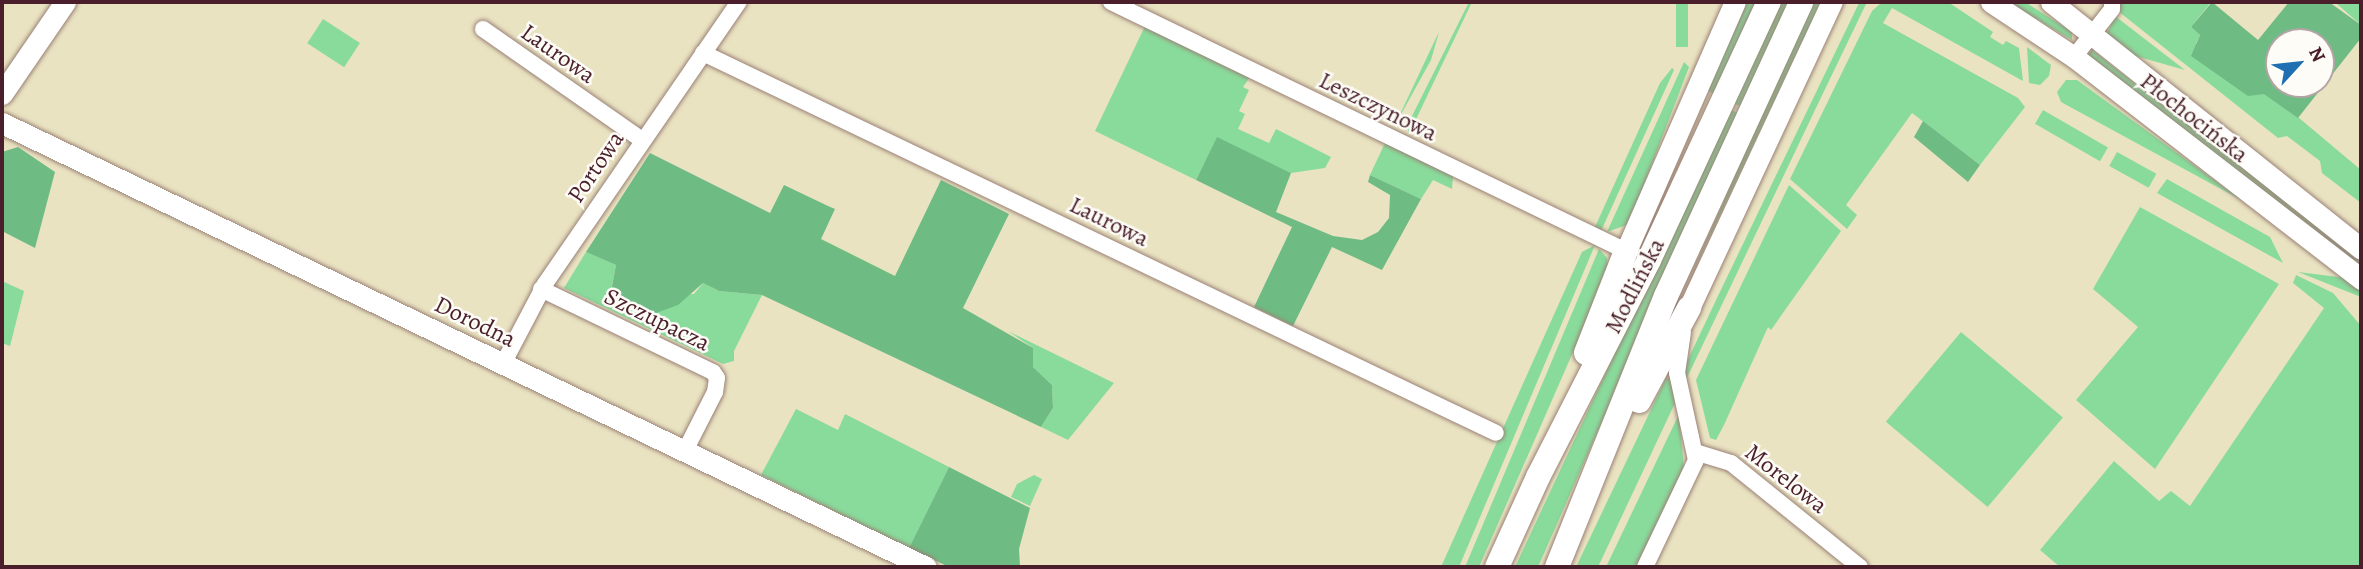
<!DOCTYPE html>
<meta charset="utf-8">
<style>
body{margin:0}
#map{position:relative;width:2363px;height:569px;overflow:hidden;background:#eae3c2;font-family:Alegreya,serif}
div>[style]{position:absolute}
.green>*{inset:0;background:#89db9c;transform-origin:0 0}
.forest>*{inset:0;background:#6ebb84}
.roads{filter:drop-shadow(0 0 2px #9a8176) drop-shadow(0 0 2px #9a8176)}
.street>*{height:16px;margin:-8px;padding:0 8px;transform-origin:8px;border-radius:8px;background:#fff}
.secondary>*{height:21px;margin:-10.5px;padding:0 10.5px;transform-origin:10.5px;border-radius:10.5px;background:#fff}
.primary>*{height:24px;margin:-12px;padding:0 12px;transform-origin:12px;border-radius:12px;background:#fff}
span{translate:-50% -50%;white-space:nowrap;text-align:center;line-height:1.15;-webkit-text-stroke:5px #fdfcf7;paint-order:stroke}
.street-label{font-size:24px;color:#4a1f2b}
.frame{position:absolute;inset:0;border:4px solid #4a1f2b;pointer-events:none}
.north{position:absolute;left:2265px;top:28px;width:70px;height:70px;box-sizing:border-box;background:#fdfcf7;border:2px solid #b5a4a5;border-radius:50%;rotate:63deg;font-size:19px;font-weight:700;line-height:28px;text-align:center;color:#4a1f2b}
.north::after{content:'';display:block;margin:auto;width:24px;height:32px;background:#1f6fb2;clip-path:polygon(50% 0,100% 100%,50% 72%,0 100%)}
</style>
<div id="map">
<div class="green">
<i style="clip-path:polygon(1469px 2px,1472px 2px,1409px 134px,1407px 126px)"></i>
<i style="left:1676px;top:2px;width:12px;height:45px"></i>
<i style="clip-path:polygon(1745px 2px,1821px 2px,1690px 278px,1761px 116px,1706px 90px)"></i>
<i style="clip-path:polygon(1867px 2px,1815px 110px,1684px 384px,1683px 370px,1717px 298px,1859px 3px)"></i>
<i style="clip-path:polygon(1882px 2px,1948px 2px,1993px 32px,1990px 37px,2003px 45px,2006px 41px,2019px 48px,2023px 81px,1892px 8px,1883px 23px,2018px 98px,2025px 107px,1980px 165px,1912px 113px,1846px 205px,1857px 215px,1847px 229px,1790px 179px,1872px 11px)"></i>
<i style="clip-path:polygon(2008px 2px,2025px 2px,2072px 32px,2072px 40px)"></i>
<i style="clip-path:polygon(2118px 2px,2211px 2px,2191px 27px,2200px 35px,2196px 43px,2279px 101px,2361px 170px,2361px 203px,2322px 173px,2320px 161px,2287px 136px,2278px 138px,2118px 11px)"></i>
<i style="clip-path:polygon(2339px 2px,2361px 2px,2361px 25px,2337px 4px)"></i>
<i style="clip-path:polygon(2115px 16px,2185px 70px,2132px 55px,2107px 33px)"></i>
<i style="left:323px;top:19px;width:44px;height:29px;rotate:33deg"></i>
<i style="clip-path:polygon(1145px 26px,1250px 77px,1243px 87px,1249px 90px,1239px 111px,1245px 114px,1238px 129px,1269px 143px,1276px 129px,1331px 157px,1325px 168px,1291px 173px,1217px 138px,1196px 180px,1095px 131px)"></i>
<i style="clip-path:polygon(1439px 32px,1431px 60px,1394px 127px,1436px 38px)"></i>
<i style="clip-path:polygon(2027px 47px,2051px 65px,2049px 76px,2040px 85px,2029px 83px)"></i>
<i style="left:2092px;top:50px;width:342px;height:7px;rotate:38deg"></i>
<i style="clip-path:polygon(1684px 62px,1689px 67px,1629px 224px,1607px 232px)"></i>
<i style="clip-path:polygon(1672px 68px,1674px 70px,1601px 231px,1595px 227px,1660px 83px)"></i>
<i style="clip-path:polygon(2066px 80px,2077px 80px,2243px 201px,2061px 102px,2057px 92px)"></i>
<i style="clip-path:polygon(1729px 109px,1738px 113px,1538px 567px,1515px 567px)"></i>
<i style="left:2043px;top:110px;width:75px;height:16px;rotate:30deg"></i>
<i style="clip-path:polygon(1385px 143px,1453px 176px,1452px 189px,1433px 180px,1421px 199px,1370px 175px)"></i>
<i style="left:2117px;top:152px;width:45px;height:16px;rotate:29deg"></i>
<i style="clip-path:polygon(2167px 179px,2270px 237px,2283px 263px,2157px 193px)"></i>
<i style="clip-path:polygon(1789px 185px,1841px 231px,1771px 330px,1768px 327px,1724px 425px,1716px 440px,1710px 438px,1696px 380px)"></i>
<i style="clip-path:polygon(2140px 207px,2279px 284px,2155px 469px,2076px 400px,2138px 327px,2093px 289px)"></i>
<i style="clip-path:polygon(1595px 245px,1459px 567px,1441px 567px,1582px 252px)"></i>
<i style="clip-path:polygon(1599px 249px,1607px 258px,1608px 269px,1591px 311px,1479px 567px,1465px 567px)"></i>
<i style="clip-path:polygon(586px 252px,616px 265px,610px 296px,694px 294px,703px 283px,719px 291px,762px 295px,734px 351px,734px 361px,723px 364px,564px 288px)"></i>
<i style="clip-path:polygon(2298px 272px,2347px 278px,2361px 288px,2361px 297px)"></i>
<i style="clip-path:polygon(2296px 275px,2333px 293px,2361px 326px,2361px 567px,2060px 567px,2040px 550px,2114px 461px,2159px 501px,2171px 491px,2190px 506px,2324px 308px,2293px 283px)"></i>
<i style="clip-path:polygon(2px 281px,24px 291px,10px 346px,2px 343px)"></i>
<i style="clip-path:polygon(1008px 331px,1114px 383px,1068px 440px,1041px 427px,1053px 408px,1052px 385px,1033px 367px,1033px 348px)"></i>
<i style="left:1961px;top:332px;width:133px;height:117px;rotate:40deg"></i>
<i style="clip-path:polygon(1666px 378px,1671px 379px,1675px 403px,1598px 567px,1576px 567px)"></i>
<i style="clip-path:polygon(796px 409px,838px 430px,845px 414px,949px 467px,909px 548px,761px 475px)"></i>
<i style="clip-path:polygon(1679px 414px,1684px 469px,1636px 567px,1606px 567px)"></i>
<i style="clip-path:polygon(1034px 475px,1042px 479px,1030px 506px,1011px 497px,1017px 484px)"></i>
</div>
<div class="forest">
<i style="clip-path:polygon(evenodd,2212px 2px,2258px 40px,2289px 2px,2329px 2px,2361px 25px,2361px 38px,2298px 118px,2264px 94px,2248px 96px,2191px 56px,2200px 35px,2191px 27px,2212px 2px,2279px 42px,2321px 42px,2321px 84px,2279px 84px,2279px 42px)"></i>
<i style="clip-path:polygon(1923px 121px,1980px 165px,1968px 182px,1914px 137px)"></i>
<i style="clip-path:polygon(1217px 137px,1291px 173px,1276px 212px,1333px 236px,1362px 240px,1378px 232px,1389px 218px,1390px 195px,1368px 182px,1370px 175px,1421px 199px,1382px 270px,1332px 247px,1293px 326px,1254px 307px,1292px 227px,1196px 180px)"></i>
<i style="clip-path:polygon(18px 147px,55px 172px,35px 248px,2px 231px,2px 152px)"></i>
<i style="clip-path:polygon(650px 153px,770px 213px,784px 185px,828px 206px,835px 209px,821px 239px,895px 276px,941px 180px,1009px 214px,963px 308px,1033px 348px,1033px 367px,1052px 385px,1053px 408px,1041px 427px,762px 295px,719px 291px,703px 283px,678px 305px,648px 316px,616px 305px,610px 297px,616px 265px,586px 252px)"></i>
<i style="clip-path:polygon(949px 467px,1030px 508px,1019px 549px,1020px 567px,949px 567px,909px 548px)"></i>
</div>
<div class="roads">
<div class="street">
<i style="left:1111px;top:2px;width:572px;rotate:25.8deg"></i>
<i style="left:483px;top:29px;width:194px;rotate:34.9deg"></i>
<i style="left:703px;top:53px;width:879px;rotate:25.6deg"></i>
<i style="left:2074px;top:57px;width:61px;rotate:-51.6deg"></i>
<i style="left:2112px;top:9px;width:7px;rotate:-90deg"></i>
<i style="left:541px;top:289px;width:191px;rotate:25.8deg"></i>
<i style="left:713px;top:372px;width:7px;rotate:56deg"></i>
<i style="left:717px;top:378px;width:14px;rotate:98deg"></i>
<i style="left:715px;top:392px;width:66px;rotate:117deg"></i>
<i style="left:503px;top:364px;width:90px;rotate:-62.3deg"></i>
<i style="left:545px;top:284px;width:342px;rotate:-55.5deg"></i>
<i style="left:1695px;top:452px;width:38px;rotate:17deg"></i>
<i style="left:1731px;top:463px;width:166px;rotate:38.9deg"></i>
<i style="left:1645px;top:567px;width:119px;rotate:-64.5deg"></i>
<i style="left:1696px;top:460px;width:89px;rotate:-102.3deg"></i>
<i style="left:1677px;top:373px;width:41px;rotate:-81.7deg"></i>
</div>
<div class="secondary">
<i style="left:1991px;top:2px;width:100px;rotate:33.5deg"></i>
<i style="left:2074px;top:57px;width:363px;rotate:37.7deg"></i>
<i style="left:2051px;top:2px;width:396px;rotate:38.5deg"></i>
<i style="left:2px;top:94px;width:112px;rotate:-55.6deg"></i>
<i style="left:2px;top:123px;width:1025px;rotate:25.67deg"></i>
<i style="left:1626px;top:251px;width:272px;rotate:-66.4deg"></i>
<i style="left:1689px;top:308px;width:338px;rotate:-65deg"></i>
</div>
<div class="primary">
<i style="left:1586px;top:353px;width:110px;rotate:-68.6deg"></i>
<i style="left:1639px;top:401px;width:106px;rotate:-61.7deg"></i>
<i style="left:1497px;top:567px;width:99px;rotate:-65.5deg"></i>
<i style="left:1538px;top:477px;width:244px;rotate:-62.9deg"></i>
<i style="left:1649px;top:260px;width:285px;rotate:-65.1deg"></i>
<i style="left:1557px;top:567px;width:292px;rotate:-68.1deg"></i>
<i style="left:1666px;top:296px;width:324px;rotate:-65.3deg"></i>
</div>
</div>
<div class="street-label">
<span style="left:558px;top:54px;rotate:35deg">Laurowa</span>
<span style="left:1378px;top:107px;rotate:26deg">Leszczynowa</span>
<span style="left:2194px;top:118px;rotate:38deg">Płochocińska</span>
<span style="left:596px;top:167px;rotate:-56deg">Portowa</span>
<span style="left:1109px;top:222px;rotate:26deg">Laurowa</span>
<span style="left:1635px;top:286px;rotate:-63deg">Modlińska</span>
<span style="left:657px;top:320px;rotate:26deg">Szczupacza</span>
<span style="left:475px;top:322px;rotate:26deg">Dorodna</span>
<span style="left:1786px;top:479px;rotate:38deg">Morelowa</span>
</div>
<div class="frame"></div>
<div class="north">N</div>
</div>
